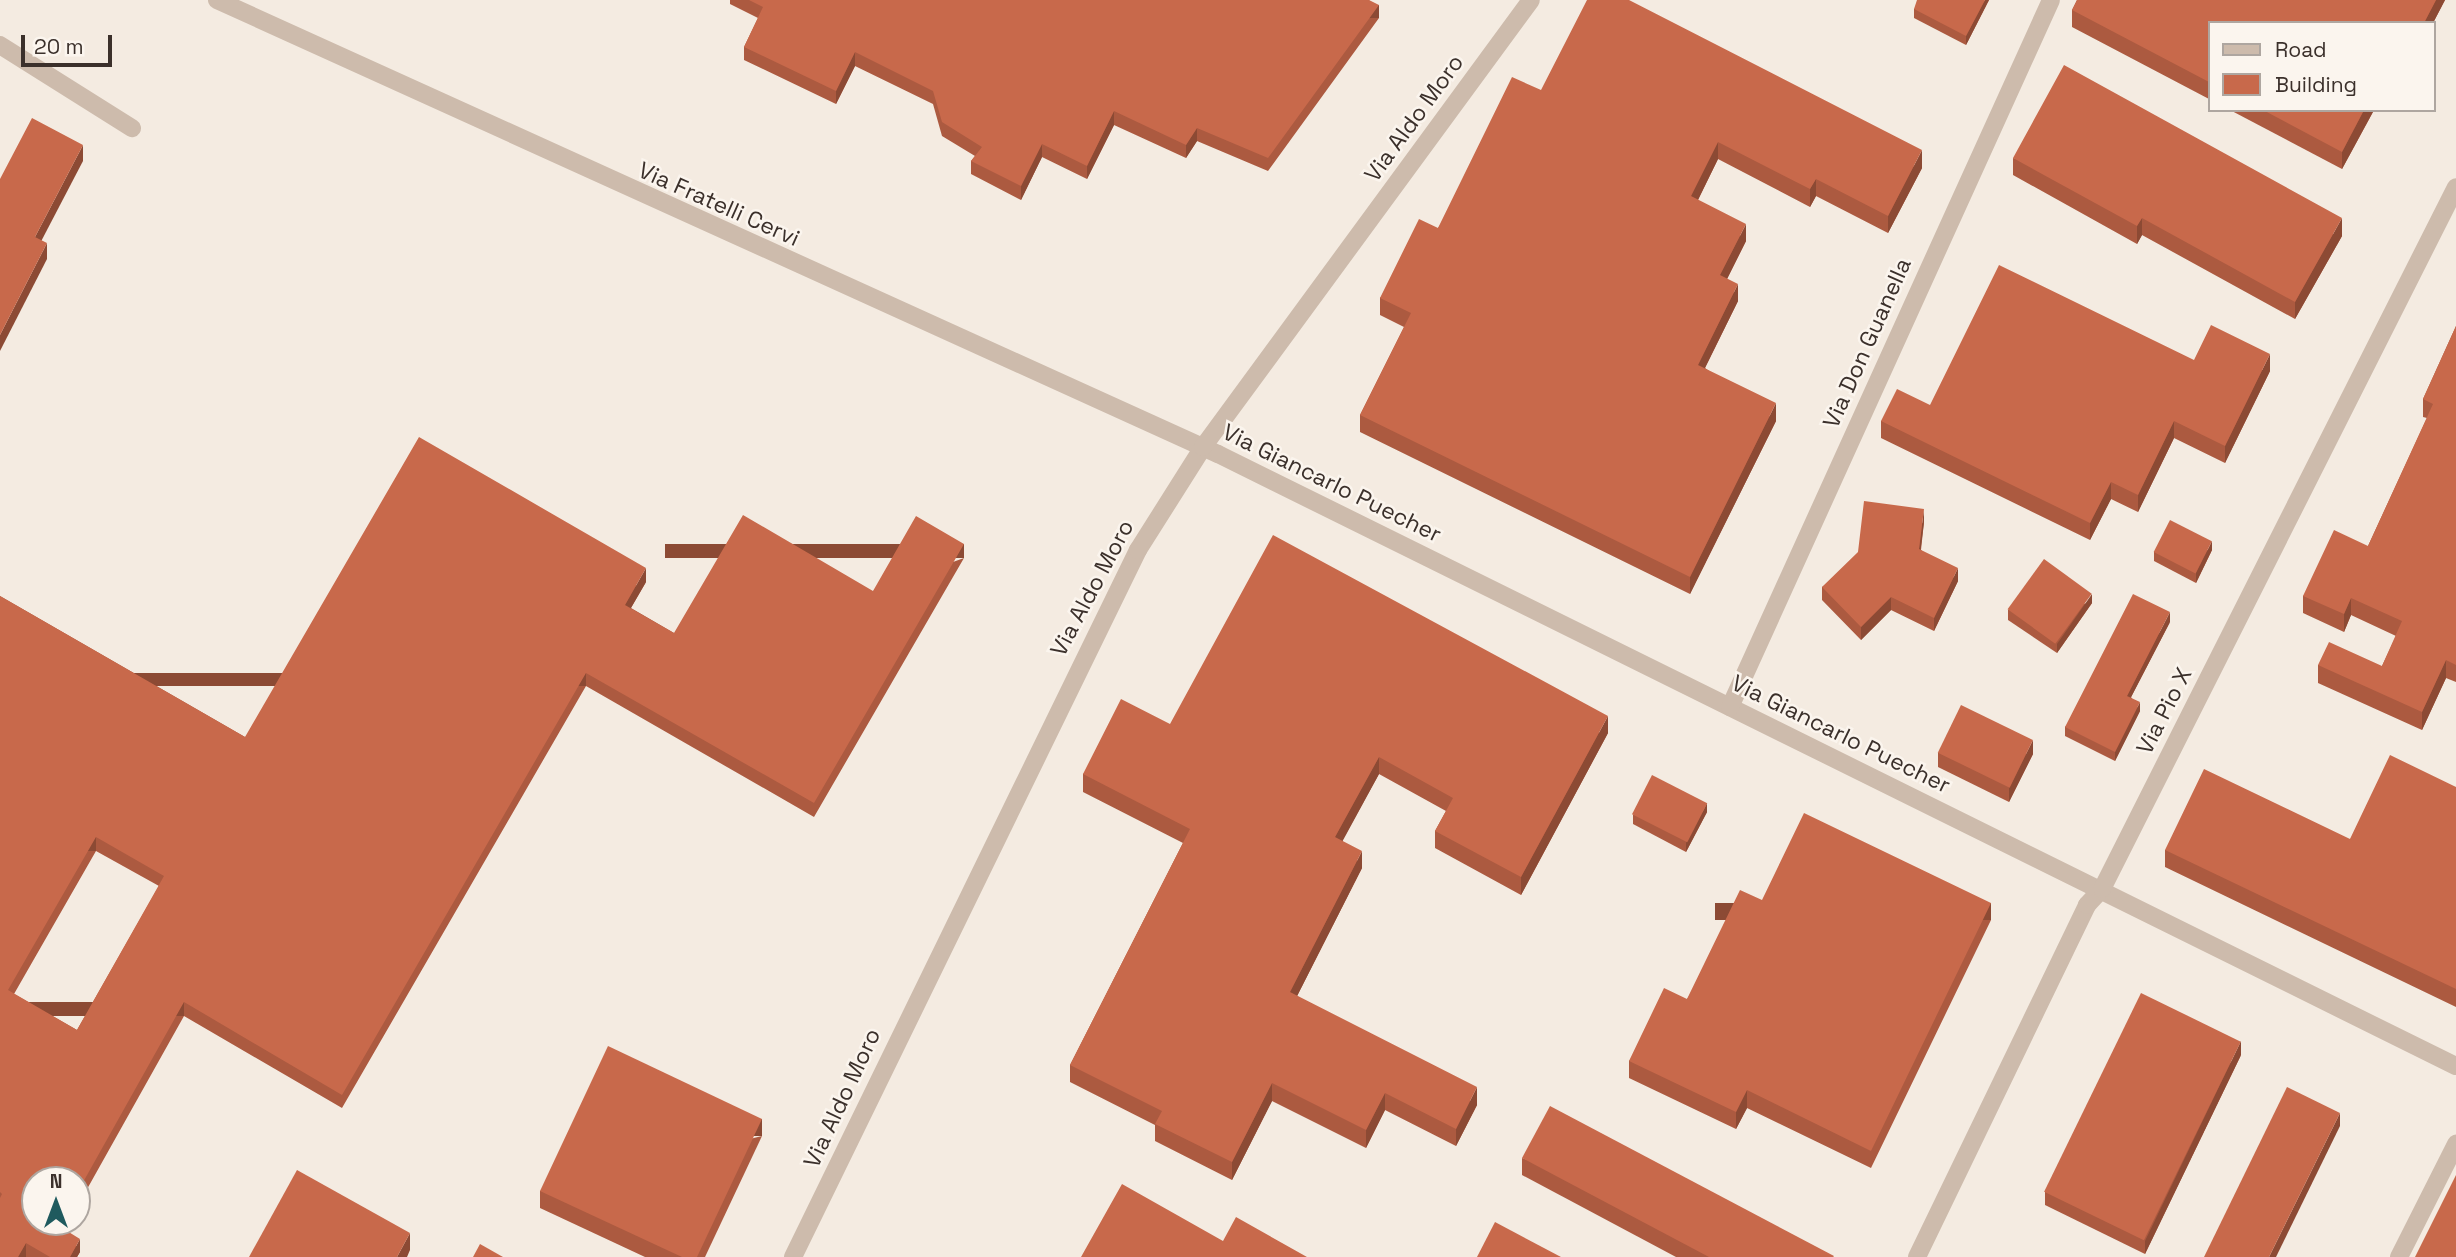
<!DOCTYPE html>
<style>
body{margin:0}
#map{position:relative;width:2456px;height:1257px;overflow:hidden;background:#f4ebe1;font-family:"Space Grotesk",sans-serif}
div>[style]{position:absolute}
.street>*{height:18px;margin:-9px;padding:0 9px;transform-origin:9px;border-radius:9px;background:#cdbbac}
.wall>*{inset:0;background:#ac5a40}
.shaded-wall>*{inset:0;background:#8c4a34;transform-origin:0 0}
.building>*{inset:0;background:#c8694b;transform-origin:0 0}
span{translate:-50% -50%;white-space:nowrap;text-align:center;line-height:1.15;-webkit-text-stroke:5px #fbf5ee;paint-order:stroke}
.street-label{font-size:23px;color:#3b302b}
.legend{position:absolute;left:2208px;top:21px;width:228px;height:91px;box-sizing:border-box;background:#fbf5ee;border:2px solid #aea6a0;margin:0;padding:9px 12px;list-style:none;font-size:21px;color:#3b302b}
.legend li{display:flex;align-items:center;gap:14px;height:35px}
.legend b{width:35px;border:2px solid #aea6a0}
.north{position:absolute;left:21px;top:1166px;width:70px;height:70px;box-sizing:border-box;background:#fbf5ee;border:2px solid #aea6a0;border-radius:50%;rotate:0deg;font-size:19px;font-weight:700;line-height:28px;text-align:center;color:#3b302b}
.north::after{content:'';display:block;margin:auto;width:24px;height:32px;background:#1f5a5e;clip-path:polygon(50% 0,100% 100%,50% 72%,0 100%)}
.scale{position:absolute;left:21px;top:35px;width:91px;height:32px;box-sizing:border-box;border:4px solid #3b302b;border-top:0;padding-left:9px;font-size:21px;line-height:24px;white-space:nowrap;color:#3b302b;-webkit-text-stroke:5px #fbf5ee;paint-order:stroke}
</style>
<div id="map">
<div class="street">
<i style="left:217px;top:0;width:1099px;rotate:24.4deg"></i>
<i style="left:1218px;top:454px;width:1381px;rotate:26.31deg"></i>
<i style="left:0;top:45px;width:156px;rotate:32.2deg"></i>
<i style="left:1730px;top:707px;width:776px;rotate:-65.58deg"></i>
<i style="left:793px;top:1257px;width:787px;rotate:-63.99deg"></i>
<i style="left:1138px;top:550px;width:122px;rotate:-57.7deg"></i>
<i style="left:1203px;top:447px;width:554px;rotate:-53.73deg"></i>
<i style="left:1917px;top:1257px;width:391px;rotate:-64.2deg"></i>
<i style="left:2087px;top:905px;width:22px;rotate:-47deg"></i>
<i style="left:2102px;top:889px;width:786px;rotate:-63.24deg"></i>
<i style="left:2399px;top:1257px;width:127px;rotate:-63.2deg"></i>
</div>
<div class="wall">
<i style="clip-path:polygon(730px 0,1369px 0,1379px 18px,1268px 171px,1197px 141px,1186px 158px,1114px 125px,1087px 179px,1042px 157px,1021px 200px,971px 174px,971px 161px,975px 156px,942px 136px,933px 104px,855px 66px,836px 104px,744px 60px,744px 47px,758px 18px,730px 4px)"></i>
<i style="clip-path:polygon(1989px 0,1966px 45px,1914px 18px,1914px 9px)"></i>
<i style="clip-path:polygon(2077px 0,2445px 0,2433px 23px,2209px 23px,2209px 99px,2072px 27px,2072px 10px)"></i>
<i style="clip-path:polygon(1541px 90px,1922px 168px,1888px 233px,1816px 196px,1810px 207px,1718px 159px,1698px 200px,1746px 241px,1727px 279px,1738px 301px,1705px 368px,1776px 421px,1690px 594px,1360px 432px,1360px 415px,1404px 327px,1380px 315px,1380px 298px,1438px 228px)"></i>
<i style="clip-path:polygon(2230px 110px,2374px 110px,2342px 169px)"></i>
<i style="clip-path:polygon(2013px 158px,2342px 236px,2295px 319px,2142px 235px,2137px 244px,2013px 175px)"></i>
<i style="clip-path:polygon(2456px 326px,2456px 682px,2446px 678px,2422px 730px,2318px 683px,2318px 665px,2382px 666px,2396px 636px,2351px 615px,2344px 632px,2303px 613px,2303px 596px,2368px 546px,2427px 418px,2423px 417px,2423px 399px)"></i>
<i style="clip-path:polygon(2194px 360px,2270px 371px,2225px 463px,2174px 438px,2138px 512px,2111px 499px,2090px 540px,1881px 438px,1881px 421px,1930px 405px)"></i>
<i style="clip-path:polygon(1924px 522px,1921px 550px,1958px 581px,1934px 631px,1891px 610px,1861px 640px,1822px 600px,1822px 587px)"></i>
<i style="clip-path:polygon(2212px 550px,2196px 583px,2154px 561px,2154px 552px)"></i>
<i style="clip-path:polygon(evenodd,964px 558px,814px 817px,586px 686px,342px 1108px,184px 1016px,77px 1207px,77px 1180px,35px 1222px,69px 1222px,65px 1229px,80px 1252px,77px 1257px,0 1257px,0 596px,245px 737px,646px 582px,631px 608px,674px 633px,873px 591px,964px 558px,96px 851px,159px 886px,77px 1030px,14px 994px,96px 851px)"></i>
<i style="clip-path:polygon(2092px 603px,2057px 653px,2008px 620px,2008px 610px)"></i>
<i style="clip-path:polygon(2170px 622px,2131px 697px,2140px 711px,2115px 761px,2065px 736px,2065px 727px)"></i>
<i style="clip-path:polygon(1170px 724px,1608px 733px,1521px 895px,1435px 848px,1435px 831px,1446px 811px,1379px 774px,1342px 841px,1362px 868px,1297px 996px,1477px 1105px,1456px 1146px,1385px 1110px,1366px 1148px,1272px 1101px,1232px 1180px,1155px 1141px,1155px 1125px,1070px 1082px,1070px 1065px,1183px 843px,1083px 792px,1083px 774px)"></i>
<i style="clip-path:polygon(1938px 753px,2033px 754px,2009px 802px,1938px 767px)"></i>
<i style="clip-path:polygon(2456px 787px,2456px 1007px,2165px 867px,2165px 850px,2350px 839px)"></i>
<i style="clip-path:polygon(1707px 812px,1686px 852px,1633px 824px,1633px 815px)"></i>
<i style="clip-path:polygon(1762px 900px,1991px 920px,1871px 1168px,1747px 1108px,1736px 1129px,1629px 1078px,1629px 1061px,1687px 999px)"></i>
<i style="clip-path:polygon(2241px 1055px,2145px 1254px,2045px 1205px,2045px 1192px)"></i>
<i style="clip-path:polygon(762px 1136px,705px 1257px,645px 1257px,540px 1208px,540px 1191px)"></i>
<i style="clip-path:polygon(1522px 1158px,1834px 1257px,1676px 1257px,1522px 1175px)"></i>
</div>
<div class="shaded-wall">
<i style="clip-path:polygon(1985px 0,1989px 0,1966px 45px,1966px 36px)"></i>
<i style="clip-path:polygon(2436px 0,2445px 0,2433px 23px,2424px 23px)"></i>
<i style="left:1379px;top:5px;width:13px;height:189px;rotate:90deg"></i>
<i style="clip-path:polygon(855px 52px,855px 66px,836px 104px,836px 91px)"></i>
<i style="clip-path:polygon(2364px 110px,2374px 110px,2342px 169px,2342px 152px)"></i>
<i style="clip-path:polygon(1114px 111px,1114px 125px,1087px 179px,1087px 166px)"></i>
<i style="clip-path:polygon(1197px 128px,1197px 141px,1186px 158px,1186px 145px)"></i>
<i style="clip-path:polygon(1718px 142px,1718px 159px,1691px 214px,1691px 196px)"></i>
<i style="clip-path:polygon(1042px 144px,1042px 157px,1021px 200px,1021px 186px)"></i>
<i style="clip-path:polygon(83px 145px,83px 161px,35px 253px,35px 237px)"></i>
<i style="clip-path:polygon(1922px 150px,1922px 168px,1888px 233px,1888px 216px)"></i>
<i style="clip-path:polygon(1816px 179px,1816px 196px,1810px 207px,1810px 189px)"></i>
<i style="clip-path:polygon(2142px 218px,2142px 235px,2137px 244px,2137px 226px)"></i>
<i style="clip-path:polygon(2342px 218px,2342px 236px,2295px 319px,2295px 302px)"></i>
<i style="clip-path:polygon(1746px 224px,1746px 241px,1720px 293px,1720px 275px)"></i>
<i style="clip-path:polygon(47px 243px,47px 259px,0 351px,0 335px)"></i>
<i style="clip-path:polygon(1738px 284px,1738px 301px,1698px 382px,1698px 365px)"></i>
<i style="clip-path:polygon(2270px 354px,2270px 371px,2225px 463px,2225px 446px)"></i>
<i style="clip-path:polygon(1776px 403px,1776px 421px,1690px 594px,1690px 577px)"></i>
<i style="clip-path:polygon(2174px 421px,2174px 438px,2138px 512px,2138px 495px)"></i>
<i style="clip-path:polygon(2111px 482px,2111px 499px,2090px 540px,2090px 523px)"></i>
<i style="clip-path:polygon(1924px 509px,1924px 522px,1919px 562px,1919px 549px)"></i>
<i style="clip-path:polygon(2212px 541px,2212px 550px,2196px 583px,2196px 573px)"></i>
<i style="left:964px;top:544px;width:14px;height:299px;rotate:90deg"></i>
<i style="clip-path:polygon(646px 568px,646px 582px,625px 618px,625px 605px)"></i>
<i style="clip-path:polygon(1958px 568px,1958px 581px,1934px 631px,1934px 618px)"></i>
<i style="clip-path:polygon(2092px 594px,2092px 603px,2057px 653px,2057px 644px)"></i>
<i style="clip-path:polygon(1891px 597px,1891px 610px,1861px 640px,1861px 627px)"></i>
<i style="clip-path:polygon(2351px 598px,2351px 615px,2344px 632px,2344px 614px)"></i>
<i style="clip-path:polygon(2170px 612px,2170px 622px,2127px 705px,2127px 696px)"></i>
<i style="clip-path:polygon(2446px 660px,2446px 678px,2422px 730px,2422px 712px)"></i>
<i style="left:586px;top:673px;width:13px;height:487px;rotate:90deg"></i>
<i style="clip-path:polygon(2140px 702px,2140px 711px,2115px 761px,2115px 752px)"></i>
<i style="clip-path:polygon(1608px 716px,1608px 733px,1521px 895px,1521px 877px)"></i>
<i style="clip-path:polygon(2033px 740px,2033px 754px,2009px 802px,2009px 788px)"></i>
<i style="clip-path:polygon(1379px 757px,1379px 774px,1335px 855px,1335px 837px)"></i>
<i style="clip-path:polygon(1707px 803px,1707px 812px,1686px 852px,1686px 843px)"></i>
<i style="left:96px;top:837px;width:14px;height:177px;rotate:90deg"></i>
<i style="clip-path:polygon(1362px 851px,1362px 868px,1290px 1010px,1290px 992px)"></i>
<i style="left:1991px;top:903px;width:17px;height:276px;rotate:90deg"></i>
<i style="left:184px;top:1002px;width:14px;height:219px;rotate:90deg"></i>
<i style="clip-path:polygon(2241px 1041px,2241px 1055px,2145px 1254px,2145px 1241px)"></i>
<i style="clip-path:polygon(1272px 1083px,1272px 1101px,1232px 1180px,1232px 1162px)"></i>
<i style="clip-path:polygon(1477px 1087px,1477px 1105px,1456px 1146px,1456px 1129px)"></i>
<i style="clip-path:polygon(1747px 1090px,1747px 1108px,1736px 1129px,1736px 1112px)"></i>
<i style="clip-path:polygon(1385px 1093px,1385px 1110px,1366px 1148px,1366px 1130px)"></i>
<i style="clip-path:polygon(2340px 1113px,2340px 1126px,2276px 1257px,2269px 1257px)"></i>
<i style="left:762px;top:1119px;width:17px;height:153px;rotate:90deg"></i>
<i style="clip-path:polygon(61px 1222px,69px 1222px,59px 1239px,59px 1226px)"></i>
<i style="clip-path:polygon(410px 1233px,410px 1250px,407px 1257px,397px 1257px)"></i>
<i style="clip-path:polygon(80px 1239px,80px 1252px,77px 1257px,70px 1257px)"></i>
<i style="clip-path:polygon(26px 1243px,26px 1257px,18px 1257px)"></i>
</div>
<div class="building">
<i style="clip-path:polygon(749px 0,1369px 0,1379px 5px,1268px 158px,1197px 128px,1186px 145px,1114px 111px,1087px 166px,1042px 144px,1021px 186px,971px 161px,982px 147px,942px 122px,933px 91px,855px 52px,836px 91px,744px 47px,763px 7px)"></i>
<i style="clip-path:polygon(1587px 0,1629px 0,1922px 150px,1888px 216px,1816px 179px,1810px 189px,1718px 142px,1691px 196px,1746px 224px,1720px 275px,1738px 284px,1698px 365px,1776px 403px,1690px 577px,1360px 415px,1411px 313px,1380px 298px,1419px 219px,1438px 228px,1512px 77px,1541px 90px)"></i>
<i style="clip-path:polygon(1917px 0,1985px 0,1966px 36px,1914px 9px)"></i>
<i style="clip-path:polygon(2077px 0,2436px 0,2424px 23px,2209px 23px,2209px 82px,2072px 10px)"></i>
<i style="clip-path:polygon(2064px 65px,2342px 218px,2295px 302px,2142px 218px,2137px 226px,2013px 158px)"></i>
<i style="clip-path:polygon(2263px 110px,2364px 110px,2342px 152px)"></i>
<i style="clip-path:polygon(32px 118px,83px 145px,35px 237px,47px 243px,0 335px,0 179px)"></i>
<i style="clip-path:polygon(1999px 265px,2194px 360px,2211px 325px,2270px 354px,2225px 446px,2174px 421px,2138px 495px,2111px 482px,2090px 523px,1881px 421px,1897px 389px,1930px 405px)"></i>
<i style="clip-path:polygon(2456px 326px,2456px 665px,2446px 660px,2422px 712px,2318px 665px,2329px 642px,2382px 666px,2402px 621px,2351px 598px,2344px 614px,2303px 596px,2334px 530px,2368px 546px,2433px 404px,2423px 399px)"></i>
<i style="clip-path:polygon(evenodd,419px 437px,646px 568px,625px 605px,674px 633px,743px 515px,873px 591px,916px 516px,964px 544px,814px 803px,586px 673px,342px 1095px,184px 1002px,77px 1193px,77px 1180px,35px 1180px,35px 1222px,61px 1222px,59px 1226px,80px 1239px,70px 1257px,50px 1257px,26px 1243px,18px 1257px,0 1257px,0 1198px,2px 1194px,0 1192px,0 596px,245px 737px,419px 437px,96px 837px,164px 876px,77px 1030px,8px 990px,96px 837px)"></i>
<i style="clip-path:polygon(1864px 501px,1924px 509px,1919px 549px,1958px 568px,1934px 618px,1891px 597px,1861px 627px,1822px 587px,1858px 552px)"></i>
<i style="left:2170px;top:520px;width:47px;height:36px;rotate:27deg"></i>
<i style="clip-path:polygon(1273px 535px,1608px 716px,1521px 877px,1435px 831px,1453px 798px,1379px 757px,1335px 837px,1362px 851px,1290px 992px,1477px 1087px,1456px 1129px,1385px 1093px,1366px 1130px,1272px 1083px,1232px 1162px,1155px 1124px,1162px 1111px,1070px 1065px,1190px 829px,1083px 774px,1121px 699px,1170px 724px)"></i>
<i style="left:2044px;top:559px;width:59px;height:62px;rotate:36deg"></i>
<i style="clip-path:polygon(2133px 594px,2170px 612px,2127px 696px,2140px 702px,2115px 752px,2065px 727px)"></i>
<i style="left:1961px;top:705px;width:80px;height:53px;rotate:26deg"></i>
<i style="clip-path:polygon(2390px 755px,2456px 787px,2456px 989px,2165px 850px,2204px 769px,2350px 839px)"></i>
<i style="left:1652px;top:775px;width:62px;height:44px;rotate:27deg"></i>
<i style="clip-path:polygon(1804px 813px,1991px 903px,1871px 1151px,1747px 1090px,1736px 1112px,1629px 1061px,1664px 988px,1687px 999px,1740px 890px,1762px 900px)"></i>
<i style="left:2141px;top:993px;width:111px;height:221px;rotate:26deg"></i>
<i style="clip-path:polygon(608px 1046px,762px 1119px,697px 1257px,682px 1257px,540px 1191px)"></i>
<i style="clip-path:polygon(2287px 1087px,2340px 1113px,2269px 1257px,2204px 1257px)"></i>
<i style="clip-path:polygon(1550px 1106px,1834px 1256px,1833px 1257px,1709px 1257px,1522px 1158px)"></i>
<i style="clip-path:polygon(297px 1170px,410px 1233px,397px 1257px,249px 1257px)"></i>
<i style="clip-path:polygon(2456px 1175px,2456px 1257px,2415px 1257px)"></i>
<i style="clip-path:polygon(1122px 1184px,1223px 1241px,1236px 1217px,1307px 1257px,1081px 1257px)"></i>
<i style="clip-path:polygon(1495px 1222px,1561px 1257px,1477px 1257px)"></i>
<i style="clip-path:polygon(480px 1244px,503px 1257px,473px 1257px)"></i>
</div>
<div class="street-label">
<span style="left:1414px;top:118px;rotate:-54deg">Via Aldo Moro</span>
<span style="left:719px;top:204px;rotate:24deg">Via Fratelli Cervi</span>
<span style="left:1867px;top:343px;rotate:-66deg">Via Don Guanella</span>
<span style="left:1332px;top:483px;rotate:26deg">Via Giancarlo Puecher</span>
<span style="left:1092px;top:588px;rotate:-62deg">Via Aldo Moro</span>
<span style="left:2164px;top:711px;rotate:-63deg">Via Pio X</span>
<span style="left:1841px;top:734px;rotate:26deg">Via Giancarlo Puecher</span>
<span style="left:842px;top:1098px;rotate:-65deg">Via Aldo Moro</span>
</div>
<ul class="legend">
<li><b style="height:9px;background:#cdbbac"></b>Road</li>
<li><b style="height:19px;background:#c8694b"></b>Building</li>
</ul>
<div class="north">N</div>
<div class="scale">20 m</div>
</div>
